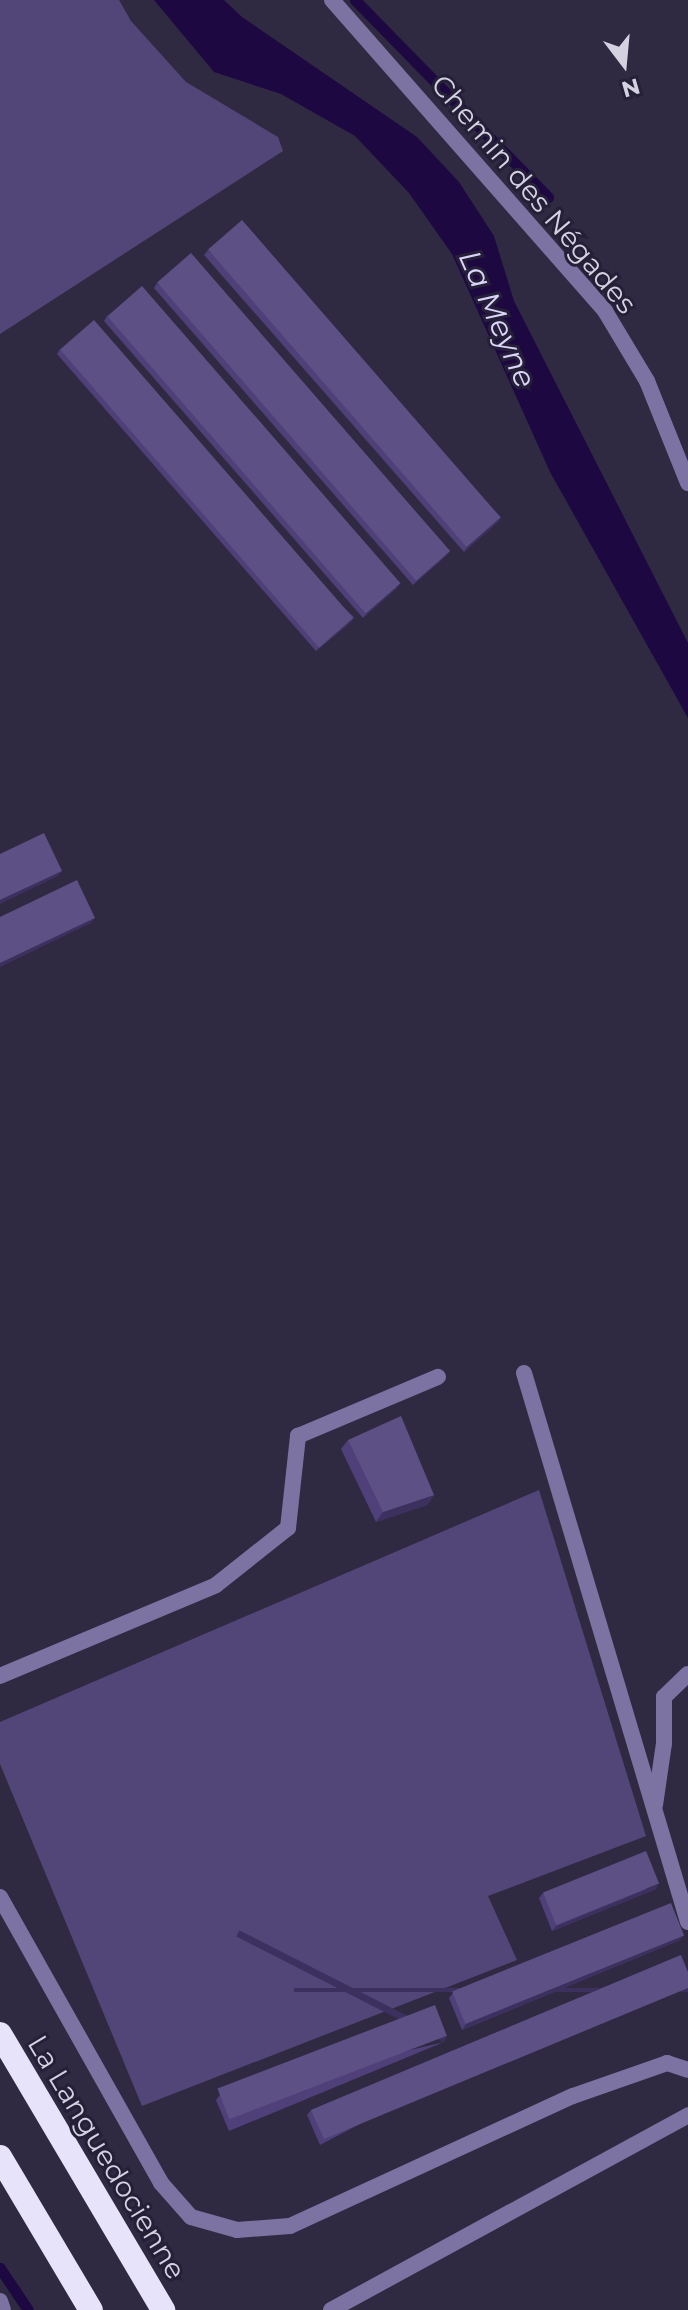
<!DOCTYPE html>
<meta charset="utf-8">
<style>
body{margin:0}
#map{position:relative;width:688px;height:2310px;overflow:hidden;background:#2f2a42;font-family:Montserrat,sans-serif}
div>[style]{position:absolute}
.green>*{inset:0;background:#514677}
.water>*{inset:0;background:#1d0841}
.stream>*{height:11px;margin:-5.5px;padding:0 5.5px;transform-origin:5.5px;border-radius:5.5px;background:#1d0841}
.lane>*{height:16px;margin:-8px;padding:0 8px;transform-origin:8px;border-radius:8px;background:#7d73a2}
.street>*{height:16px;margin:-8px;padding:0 8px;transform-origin:8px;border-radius:8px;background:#7d73a2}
.highway>*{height:24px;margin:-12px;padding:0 12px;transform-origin:12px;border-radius:12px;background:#e7e3fb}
.wall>*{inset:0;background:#4f4079}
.shaded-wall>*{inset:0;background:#3c315e;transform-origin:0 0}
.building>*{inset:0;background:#5d5084;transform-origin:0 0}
span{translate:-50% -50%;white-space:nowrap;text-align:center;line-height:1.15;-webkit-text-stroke:6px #252038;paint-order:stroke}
.street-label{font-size:28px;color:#d4d2e1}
.water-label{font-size:30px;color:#dcd5fb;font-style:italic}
.north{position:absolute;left:584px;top:24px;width:80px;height:80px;-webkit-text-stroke:6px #252038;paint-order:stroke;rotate:164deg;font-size:22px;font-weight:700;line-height:32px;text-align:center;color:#d4d2e1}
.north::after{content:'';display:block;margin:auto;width:28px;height:36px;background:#d4d2e1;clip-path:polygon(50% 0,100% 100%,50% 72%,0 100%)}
</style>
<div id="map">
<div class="green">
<i style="clip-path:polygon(0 0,119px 0,131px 21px,186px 82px,278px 137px,283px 151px,0 334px)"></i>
<i style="clip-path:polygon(539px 1490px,646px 1836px,488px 1896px,517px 1960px,142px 2106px,0 1764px,0 1722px)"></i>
</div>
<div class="water">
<i style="clip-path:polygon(154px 0,224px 0,242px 17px,417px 137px,459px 182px,494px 236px,514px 301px,688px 643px,688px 718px,550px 472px,452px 254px,409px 193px,355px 136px,281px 94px,214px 72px)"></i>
</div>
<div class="stream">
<i style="left:355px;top:0;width:276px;rotate:45.6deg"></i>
<i style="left:0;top:2268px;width:50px;rotate:56.3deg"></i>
</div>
<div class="lane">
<i style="left:524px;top:1373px;width:573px;rotate:73.37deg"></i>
<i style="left:288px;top:1528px;width:93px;rotate:-83.8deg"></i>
<i style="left:298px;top:1436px;width:152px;rotate:-22.9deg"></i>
<i style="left:655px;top:1805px;width:63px;rotate:-81.7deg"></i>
<i style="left:664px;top:1743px;width:46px;rotate:-90deg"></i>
<i style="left:664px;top:1697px;width:33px;rotate:-44deg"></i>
<i style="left:0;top:2301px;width:9px;rotate:72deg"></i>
</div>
<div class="street">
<i style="left:332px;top:0;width:414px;rotate:48.7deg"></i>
<i style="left:605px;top:311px;width:82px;rotate:59deg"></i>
<i style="left:647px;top:381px;width:110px;rotate:68.1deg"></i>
<i style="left:0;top:1676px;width:234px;rotate:-22.8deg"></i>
<i style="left:216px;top:1585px;width:92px;rotate:-38.4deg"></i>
<i style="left:0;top:1897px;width:328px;rotate:60.6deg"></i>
<i style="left:161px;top:2183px;width:45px;rotate:48.6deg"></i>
<i style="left:191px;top:2217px;width:48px;rotate:15.8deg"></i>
<i style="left:237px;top:2230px;width:53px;rotate:-4.3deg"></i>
<i style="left:290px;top:2226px;width:311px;rotate:-24.7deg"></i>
<i style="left:573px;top:2096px;width:100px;rotate:-19.3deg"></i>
<i style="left:667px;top:2063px;width:22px;rotate:18deg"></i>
<i style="left:331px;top:2310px;width:407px;rotate:-28.6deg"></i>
</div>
<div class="highway">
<i style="left:0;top:2034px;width:321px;rotate:59.4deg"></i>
<i style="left:0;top:2157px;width:178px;rotate:59.3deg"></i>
</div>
<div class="wall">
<i style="clip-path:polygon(208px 250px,501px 517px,498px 522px,464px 552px,204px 255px)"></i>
<i style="clip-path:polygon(157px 283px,447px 555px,413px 585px,154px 288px)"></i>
<i style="clip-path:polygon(107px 316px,397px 588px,363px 618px,104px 321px)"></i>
<i style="clip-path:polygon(60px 349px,354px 617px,351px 622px,316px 651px,57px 354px)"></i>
<i style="clip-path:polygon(348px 1440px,434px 1495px,427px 1505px,376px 1522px,341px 1449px)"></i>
<i style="clip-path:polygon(656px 1889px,552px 1931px,539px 1898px,543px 1893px)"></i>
<i style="clip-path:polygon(680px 1940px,462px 2030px,449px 1998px,453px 1993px)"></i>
<i style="clip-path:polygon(681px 1955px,320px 2145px,307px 2115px,311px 2110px)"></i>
<i style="clip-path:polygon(444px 2042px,229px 2131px,216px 2100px,220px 2095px)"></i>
</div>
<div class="shaded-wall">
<i style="clip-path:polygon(501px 517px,498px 522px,464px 552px,467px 547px)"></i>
<i style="clip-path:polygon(451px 550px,447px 555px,413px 585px,417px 580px)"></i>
<i style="clip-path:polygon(401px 583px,397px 588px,363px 618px,367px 612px)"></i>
<i style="clip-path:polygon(354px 617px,351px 622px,316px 651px,320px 646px)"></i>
<i style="clip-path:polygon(62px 871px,58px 876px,0 904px,0 900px)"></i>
<i style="clip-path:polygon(95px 918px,91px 923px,0 967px,0 963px)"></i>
<i style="clip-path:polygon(434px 1495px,427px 1505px,376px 1522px,383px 1512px)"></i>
<i style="clip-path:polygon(659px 1884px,656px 1889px,552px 1931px,556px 1926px)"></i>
<i style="clip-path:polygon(684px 1935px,680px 1940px,462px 2030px,466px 2024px)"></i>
<i style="left:688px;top:1988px;width:4px;height:394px;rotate:90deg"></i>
<i style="left:447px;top:2036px;width:7px;height:233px;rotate:117deg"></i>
</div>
<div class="building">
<i style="left:242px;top:220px;width:394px;height:45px;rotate:49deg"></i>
<i style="left:191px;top:253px;width:395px;height:45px;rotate:49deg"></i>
<i style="left:142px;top:286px;width:394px;height:46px;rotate:49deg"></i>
<i style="left:94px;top:320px;width:395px;height:45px;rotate:49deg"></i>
<i style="clip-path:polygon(44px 833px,62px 871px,0 900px,0 854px)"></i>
<i style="clip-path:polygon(77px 880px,95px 918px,0 963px,0 917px)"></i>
<i style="clip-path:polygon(401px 1416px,434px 1495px,383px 1512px,348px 1440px)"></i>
<i style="left:646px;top:1851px;width:35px;height:111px;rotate:68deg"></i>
<i style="left:671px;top:1903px;width:35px;height:236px;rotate:68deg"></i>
<i style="clip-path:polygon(681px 1955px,688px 1972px,688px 1988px,324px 2139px,311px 2110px)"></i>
<i style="left:435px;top:2005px;width:33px;height:233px;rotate:69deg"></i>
</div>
<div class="street-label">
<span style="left:534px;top:194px;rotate:50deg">Chemin des Négades</span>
<span style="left:107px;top:2157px;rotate:59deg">La Languedocienne</span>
</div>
<div class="water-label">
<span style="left:497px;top:319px;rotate:66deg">La Meyne</span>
</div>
<div class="north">N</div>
</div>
